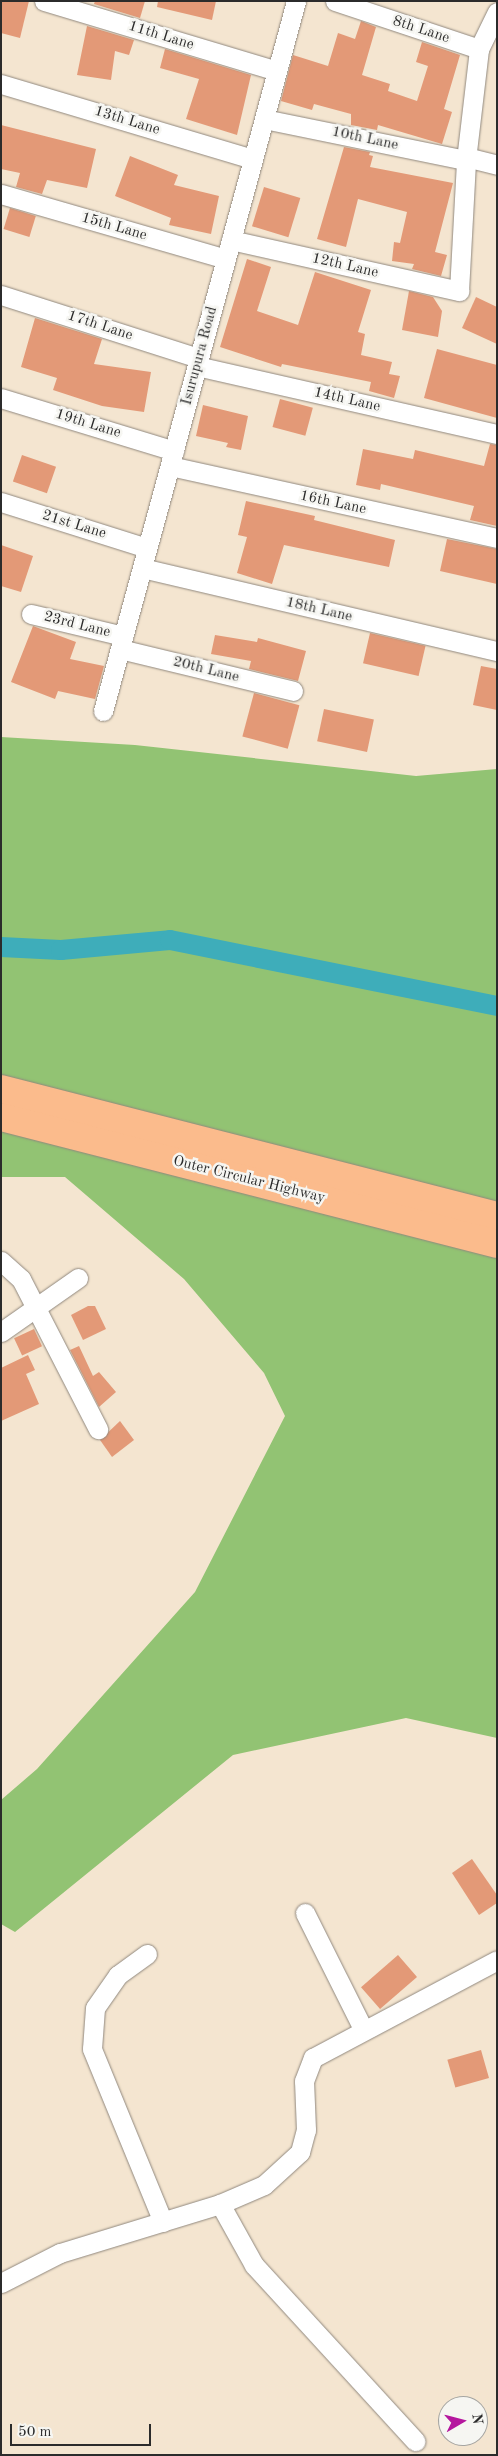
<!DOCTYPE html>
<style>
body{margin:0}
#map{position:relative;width:498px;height:2456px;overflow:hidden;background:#f4e5d0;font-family:"Old Standard TT",serif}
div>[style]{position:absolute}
.green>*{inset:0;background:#92c373}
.canal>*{height:20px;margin:-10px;padding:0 10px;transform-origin:10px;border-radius:10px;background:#3eadba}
.building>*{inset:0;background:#e39977;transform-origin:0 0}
.roads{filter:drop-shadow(0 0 1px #90887e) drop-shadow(0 0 1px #90887e)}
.street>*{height:19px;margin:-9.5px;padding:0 9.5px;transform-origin:9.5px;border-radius:9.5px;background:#fff}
.highway>*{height:28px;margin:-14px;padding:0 14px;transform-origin:14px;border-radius:14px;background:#fbbb8c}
span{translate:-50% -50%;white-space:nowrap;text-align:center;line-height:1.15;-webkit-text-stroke:5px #f6f6f2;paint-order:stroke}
.street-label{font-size:15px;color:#2b2b2b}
.frame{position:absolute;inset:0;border:2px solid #2b2b2b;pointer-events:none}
.north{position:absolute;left:438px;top:2396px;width:50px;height:50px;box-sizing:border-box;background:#f6f6f2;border:1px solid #a5a5a2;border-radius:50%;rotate:82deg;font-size:14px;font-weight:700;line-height:20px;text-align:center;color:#2b2b2b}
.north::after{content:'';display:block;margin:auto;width:18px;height:22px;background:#b5179e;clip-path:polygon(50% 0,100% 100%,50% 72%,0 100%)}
.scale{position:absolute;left:10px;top:2424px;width:141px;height:22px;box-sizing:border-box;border:2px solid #2b2b2b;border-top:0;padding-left:6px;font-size:15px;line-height:18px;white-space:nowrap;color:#2b2b2b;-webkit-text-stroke:4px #f6f6f2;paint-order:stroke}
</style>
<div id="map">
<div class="green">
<i style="clip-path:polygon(1px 737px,135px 745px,416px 776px,497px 769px,497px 1738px,406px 1718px,233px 1755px,15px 1932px,1px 1924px,1px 1800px,37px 1769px,195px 1592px,285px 1416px,264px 1373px,184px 1279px,65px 1177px,1px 1177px)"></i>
</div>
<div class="canal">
<i style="left:1px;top:947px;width:60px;rotate:2.9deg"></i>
<i style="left:61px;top:950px;width:109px;rotate:-5.2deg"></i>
<i style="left:170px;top:940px;width:334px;rotate:11.4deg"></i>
</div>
<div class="building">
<i style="clip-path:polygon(1px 1px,29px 1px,20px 38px,1px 33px)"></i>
<i style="clip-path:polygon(95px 1px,145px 1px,140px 18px,94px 4px)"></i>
<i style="clip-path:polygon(158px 1px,216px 1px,212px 20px,157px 7px)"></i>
<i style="clip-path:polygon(361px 21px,376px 27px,362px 75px,390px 84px,388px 91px,417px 101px,428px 66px,416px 62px,422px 42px,460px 55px,444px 109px,452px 112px,442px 144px,378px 125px,377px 130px,351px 125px,351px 114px,314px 104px,312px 110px,281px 101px,293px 55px,328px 66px,338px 33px,355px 39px)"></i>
<i style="clip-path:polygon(87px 26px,134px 40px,129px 55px,115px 51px,111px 80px,77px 75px)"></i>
<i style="clip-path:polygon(165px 49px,251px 75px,237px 135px,186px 119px,199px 79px,160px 68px)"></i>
<i style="clip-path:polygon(1px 125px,96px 149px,87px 188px,47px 180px,42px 194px,16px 187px,20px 173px,1px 169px)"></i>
<i style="clip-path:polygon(344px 147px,370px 152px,369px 155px,373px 156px,370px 167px,453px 183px,435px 252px,447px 255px,441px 276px,412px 269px,414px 264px,392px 261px,394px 242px,400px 243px,407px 212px,358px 199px,346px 247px,317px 239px)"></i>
<i style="clip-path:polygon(130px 156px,178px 175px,174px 185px,219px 196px,211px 234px,169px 225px,171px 218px,115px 196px)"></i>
<i style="left:264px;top:187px;width:38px;height:41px;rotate:17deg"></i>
<i style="left:10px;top:208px;width:27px;height:22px;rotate:17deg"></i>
<i style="clip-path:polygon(247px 259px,271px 267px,257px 311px,298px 325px,315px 272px,371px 290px,358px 332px,365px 334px,361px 355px,392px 362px,389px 374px,400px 376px,394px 398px,369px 391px,371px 382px,282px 364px,281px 367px,220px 347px)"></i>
<i style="clip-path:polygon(409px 291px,433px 297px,442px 311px,438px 337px,402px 330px)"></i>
<i style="clip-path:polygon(476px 297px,497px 307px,497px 344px,462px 328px)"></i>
<i style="clip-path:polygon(35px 318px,102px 339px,94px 364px,151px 372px,144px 412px,102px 406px,53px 390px,57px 378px,21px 367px)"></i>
<i style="clip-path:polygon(437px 349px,497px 365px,497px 418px,424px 398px)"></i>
<i style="left:280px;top:399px;width:34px;height:29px;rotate:15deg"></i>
<i style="clip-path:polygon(203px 405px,248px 416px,241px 450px,226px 447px,228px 443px,196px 436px)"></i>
<i style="clip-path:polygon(490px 444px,497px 445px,497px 526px,470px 520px,474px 506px,381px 484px,380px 490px,356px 485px,363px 449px,413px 459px,415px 450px,484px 466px)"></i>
<i style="left:22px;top:455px;width:36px;height:28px;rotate:19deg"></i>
<i style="clip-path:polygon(246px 501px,315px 516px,314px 520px,395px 540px,389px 567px,284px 545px,272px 584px,237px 573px,247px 537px,238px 535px)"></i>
<i style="clip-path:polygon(447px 539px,497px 549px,497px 584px,440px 571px)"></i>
<i style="clip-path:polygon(1px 545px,33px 556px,21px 592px,1px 586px)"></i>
<i style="clip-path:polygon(33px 626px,76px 642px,70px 659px,104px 666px,95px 699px,58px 691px,55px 699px,11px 682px)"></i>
<i style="left:370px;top:633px;width:57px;height:31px;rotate:13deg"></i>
<i style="clip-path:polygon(215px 635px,257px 642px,258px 638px,306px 651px,298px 681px,249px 669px,251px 661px,211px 654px)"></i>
<i style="clip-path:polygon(481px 666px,497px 669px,497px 710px,473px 705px)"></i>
<i style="left:254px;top:693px;width:47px;height:45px;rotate:15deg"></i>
<i style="left:324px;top:709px;width:51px;height:33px;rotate:12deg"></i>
<i style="clip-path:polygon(88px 1306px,95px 1306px,106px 1329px,83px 1340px,71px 1315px)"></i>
<i style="left:34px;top:1329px;width:19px;height:22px;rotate:65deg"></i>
<i style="clip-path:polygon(79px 1346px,93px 1376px,99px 1372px,116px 1392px,99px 1407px,70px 1350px)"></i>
<i style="clip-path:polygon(28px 1355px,35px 1370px,26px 1374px,39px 1404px,1px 1421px,1px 1368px)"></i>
<i style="clip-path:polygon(120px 1421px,134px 1440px,112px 1457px,100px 1440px)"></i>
<i style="clip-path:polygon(472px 1859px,497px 1895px,497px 1903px,479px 1915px,452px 1873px)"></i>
<i style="left:398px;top:1955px;width:29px;height:49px;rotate:49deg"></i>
<i style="left:481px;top:2050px;width:29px;height:35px;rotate:74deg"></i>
</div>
<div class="roads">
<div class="street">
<i style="left:44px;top:1px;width:243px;rotate:16.7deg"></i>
<i style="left:335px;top:1px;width:152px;rotate:18.4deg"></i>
<i style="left:1px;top:84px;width:263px;rotate:16.6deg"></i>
<i style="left:264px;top:119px;width:206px;rotate:11.5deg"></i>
<i style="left:466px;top:157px;width:32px;rotate:14deg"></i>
<i style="left:1px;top:194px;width:234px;rotate:16.1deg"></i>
<i style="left:231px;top:240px;width:234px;rotate:12.6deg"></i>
<i style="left:459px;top:291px;width:131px;rotate:-86.9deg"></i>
<i style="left:466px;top:160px;width:112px;rotate:-83.3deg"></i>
<i style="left:479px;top:49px;width:41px;rotate:-64.1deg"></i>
<i style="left:1px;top:295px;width:208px;rotate:17.7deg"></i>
<i style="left:197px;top:366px;width:308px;rotate:12.8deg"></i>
<i style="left:1px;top:398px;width:181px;rotate:17deg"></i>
<i style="left:170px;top:466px;width:335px;rotate:12.4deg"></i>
<i style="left:1px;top:502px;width:153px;rotate:17.5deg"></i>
<i style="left:142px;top:568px;width:365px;rotate:13.2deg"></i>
<i style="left:31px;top:614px;width:95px;rotate:13.4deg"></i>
<i style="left:120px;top:649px;width:178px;rotate:13.6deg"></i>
<i style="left:103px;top:711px;width:736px;rotate:-74.79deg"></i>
<i style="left:1px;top:1261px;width:27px;rotate:42deg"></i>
<i style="left:21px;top:1279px;width:169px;rotate:62.8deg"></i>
<i style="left:1px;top:1332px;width:94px;rotate:-35deg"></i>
<i style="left:305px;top:1913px;width:130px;rotate:63.4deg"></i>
<i style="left:147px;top:1954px;width:36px;rotate:144deg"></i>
<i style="left:118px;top:1975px;width:40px;rotate:124.9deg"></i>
<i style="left:95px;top:2008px;width:41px;rotate:94.2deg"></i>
<i style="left:92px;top:2049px;width:187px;rotate:67.7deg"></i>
<i style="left:220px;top:2204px;width:70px;rotate:60.9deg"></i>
<i style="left:254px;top:2265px;width:239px;rotate:47.5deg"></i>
<i style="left:1px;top:2283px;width:66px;rotate:-27deg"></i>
<i style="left:60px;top:2253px;width:167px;rotate:-17deg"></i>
<i style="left:220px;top:2204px;width:48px;rotate:-23.4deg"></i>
<i style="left:264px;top:2185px;width:49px;rotate:-42.5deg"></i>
<i style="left:300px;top:2152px;width:23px;rotate:-75deg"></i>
<i style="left:306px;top:2130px;width:49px;rotate:-92.3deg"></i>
<i style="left:304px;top:2081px;width:25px;rotate:-69deg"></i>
<i style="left:313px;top:2058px;width:208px;rotate:-28deg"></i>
</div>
<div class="highway">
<i style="left:1px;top:1089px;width:512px;rotate:14.36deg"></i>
<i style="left:1px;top:1117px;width:512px;rotate:14.36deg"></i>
</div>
</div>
<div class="street-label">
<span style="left:421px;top:30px;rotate:18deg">8th Lane</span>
<span style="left:161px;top:36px;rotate:17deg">11th Lane</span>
<span style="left:127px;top:121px;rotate:17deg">13th Lane</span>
<span style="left:365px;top:139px;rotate:12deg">10th Lane</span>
<span style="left:114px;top:227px;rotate:16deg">15th Lane</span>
<span style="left:345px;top:266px;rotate:13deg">12th Lane</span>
<span style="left:100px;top:326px;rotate:18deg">17th Lane</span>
<span style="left:200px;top:356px;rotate:-75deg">Isurupura Road</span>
<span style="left:347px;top:400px;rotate:13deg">14th Lane</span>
<span style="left:88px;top:424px;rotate:17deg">19th Lane</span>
<span style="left:333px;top:503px;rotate:12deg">16th Lane</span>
<span style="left:74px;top:525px;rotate:17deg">21st Lane</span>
<span style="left:319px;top:610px;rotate:13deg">18th Lane</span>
<span style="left:77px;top:625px;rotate:14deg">23rd Lane</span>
<span style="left:206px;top:670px;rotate:14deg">20th Lane</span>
<span style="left:249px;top:1180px;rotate:14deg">Outer Circular Highway</span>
</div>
<div class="frame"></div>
<div class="north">N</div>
<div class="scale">50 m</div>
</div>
